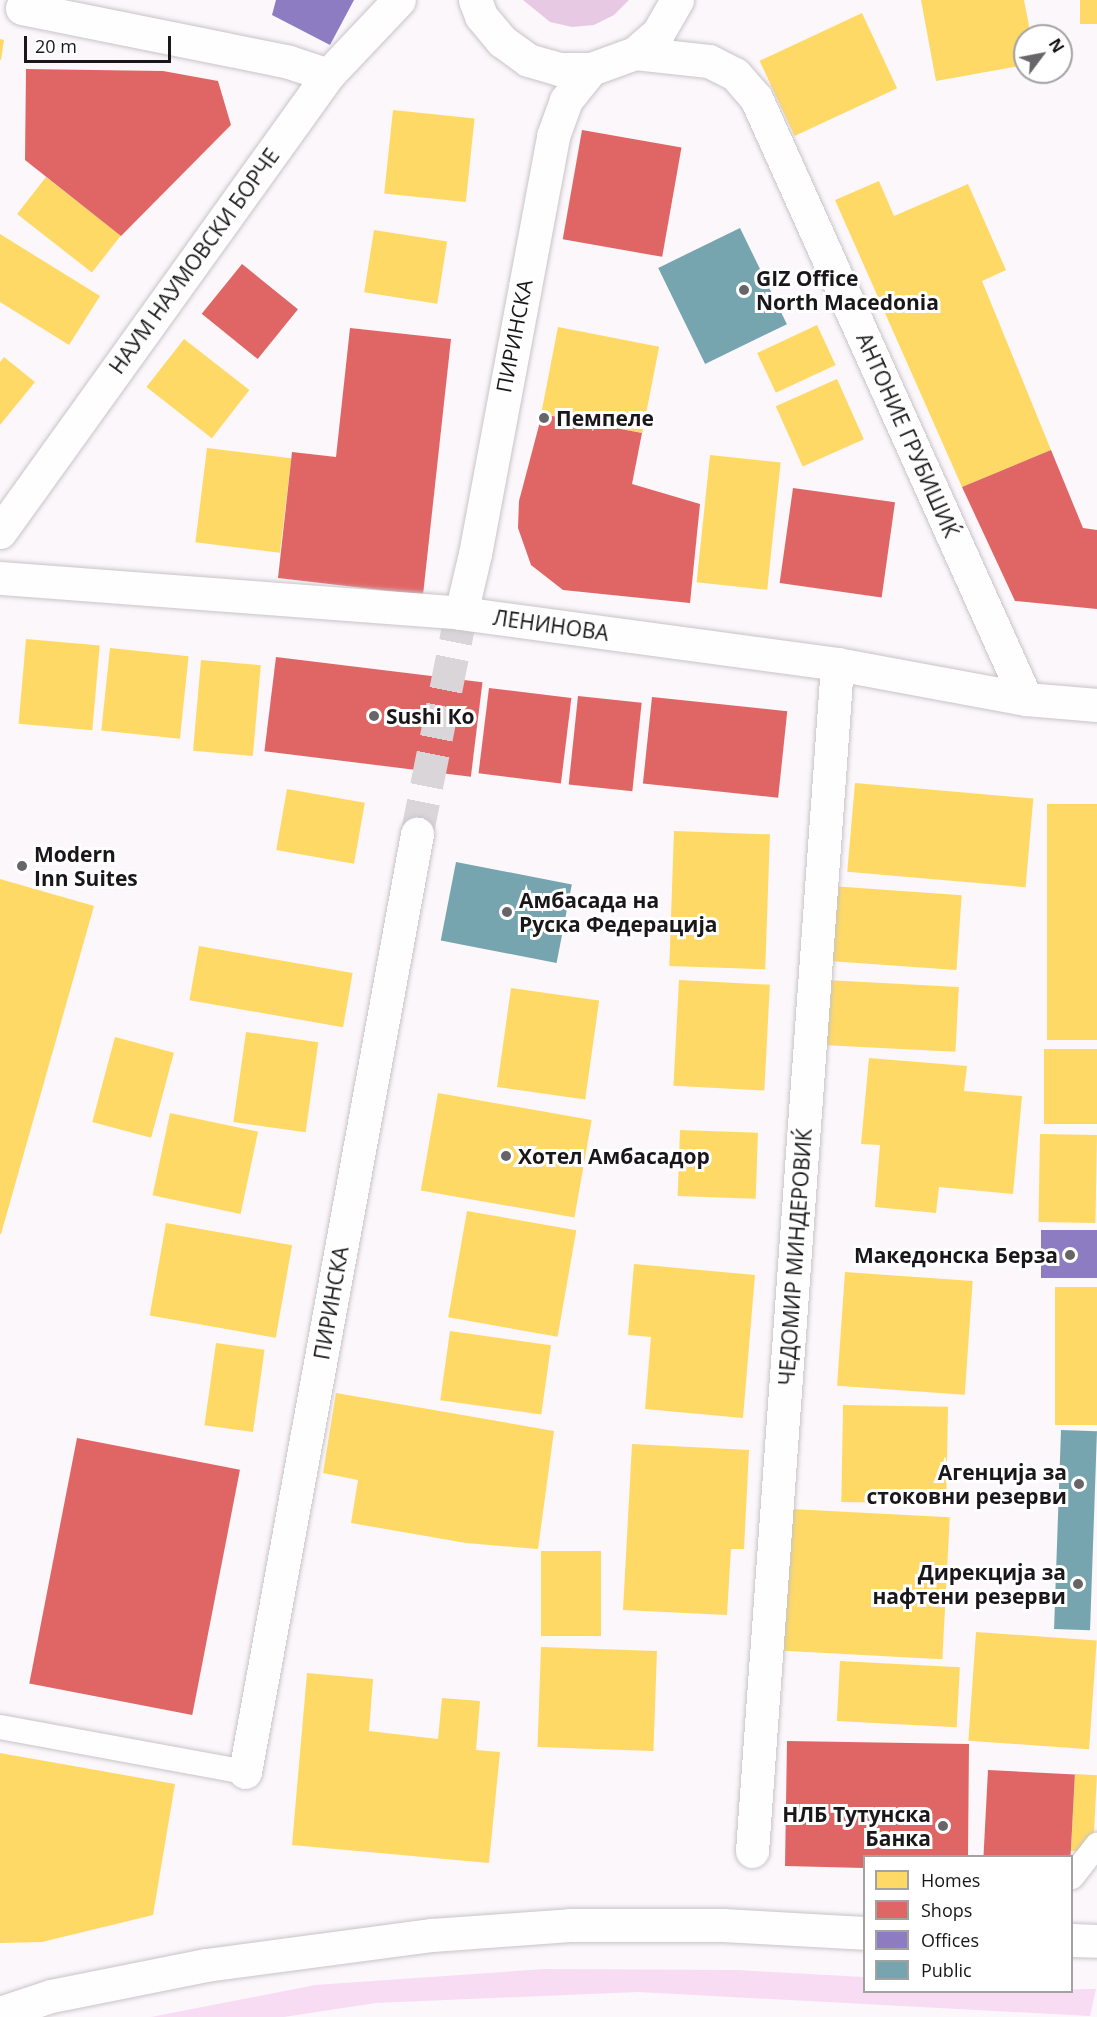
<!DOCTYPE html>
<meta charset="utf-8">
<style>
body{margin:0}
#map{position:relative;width:1097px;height:2017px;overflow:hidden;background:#fcf7fb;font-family:"Open Sans",sans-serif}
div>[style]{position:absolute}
.green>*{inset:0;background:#f8dcf3}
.forest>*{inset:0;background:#e8c9e3}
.homes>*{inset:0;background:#ffd966;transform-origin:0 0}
.shops>*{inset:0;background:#e06666;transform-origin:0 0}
.offices>*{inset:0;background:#8e7cc3;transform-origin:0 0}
.public>*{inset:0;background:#76a5af;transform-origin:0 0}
.minor-tunnel>*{height:33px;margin-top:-16.5px;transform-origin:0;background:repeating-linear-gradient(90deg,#dad5d9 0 33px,transparent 0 49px)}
.roads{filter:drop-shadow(0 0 2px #c8c4c7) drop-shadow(0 0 2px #c8c4c7)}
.service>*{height:24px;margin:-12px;padding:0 12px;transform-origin:12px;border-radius:12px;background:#fffefe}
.minor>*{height:33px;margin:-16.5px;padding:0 16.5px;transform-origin:16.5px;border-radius:16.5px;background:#fffefe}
.tertiary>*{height:33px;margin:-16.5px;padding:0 16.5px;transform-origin:16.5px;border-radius:16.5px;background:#fffefe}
.dots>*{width:16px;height:16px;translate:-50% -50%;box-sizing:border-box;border:3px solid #fff;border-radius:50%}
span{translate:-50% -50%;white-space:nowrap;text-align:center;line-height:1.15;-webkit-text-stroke:6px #fff;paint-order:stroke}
.street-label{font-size:21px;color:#191719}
.poi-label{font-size:21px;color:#191719;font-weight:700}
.left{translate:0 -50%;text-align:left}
.right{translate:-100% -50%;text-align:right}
.legend{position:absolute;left:863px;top:1855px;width:210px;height:138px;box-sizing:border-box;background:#fff;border:2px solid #a3a2a3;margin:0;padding:8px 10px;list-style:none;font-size:18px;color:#191719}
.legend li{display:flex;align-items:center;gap:12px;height:30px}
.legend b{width:30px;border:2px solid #a3a2a3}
.north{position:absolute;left:1013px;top:24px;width:60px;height:60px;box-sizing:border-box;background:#fff;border:2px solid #a3a2a3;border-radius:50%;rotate:58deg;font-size:16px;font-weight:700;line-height:24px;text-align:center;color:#191719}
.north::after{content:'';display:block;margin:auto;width:21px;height:27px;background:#686568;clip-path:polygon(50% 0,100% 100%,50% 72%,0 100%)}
.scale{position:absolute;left:24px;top:36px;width:147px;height:27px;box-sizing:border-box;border:3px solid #191719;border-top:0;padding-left:8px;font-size:18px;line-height:21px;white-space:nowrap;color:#191719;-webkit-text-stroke:4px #fff;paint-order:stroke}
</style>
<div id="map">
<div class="green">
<i style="clip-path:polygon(544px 1969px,737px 1970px,864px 1977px,864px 1992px,1096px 1989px,1090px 2016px,638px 1992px,376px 2003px,284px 2017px,151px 2017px,315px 1985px)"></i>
</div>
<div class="forest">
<i style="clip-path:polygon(523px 0,629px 0,614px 15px,594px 25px,572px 27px,550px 22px)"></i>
</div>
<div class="homes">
<i style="clip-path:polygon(921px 0,1024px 0,1031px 36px,1025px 36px,1025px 65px,936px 81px)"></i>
<i style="left:1080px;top:0;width:17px;height:24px"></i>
<i style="left:862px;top:13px;width:83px;height:113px;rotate:65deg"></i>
<i style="clip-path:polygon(0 39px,4px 40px,1px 60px,0 60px)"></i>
<i style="left:393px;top:110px;width:82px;height:84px;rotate:6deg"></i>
<i style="left:46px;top:177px;width:95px;height:47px;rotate:38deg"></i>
<i style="clip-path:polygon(879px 181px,894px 216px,968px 184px,1006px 270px,982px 281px,1051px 450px,962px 487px,835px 200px)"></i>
<i style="left:374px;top:230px;width:74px;height:63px;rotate:9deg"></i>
<i style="clip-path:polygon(0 234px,100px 296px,69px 345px,0 302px)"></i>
<i style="left:817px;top:325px;width:44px;height:66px;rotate:65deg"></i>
<i style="left:558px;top:327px;width:103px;height:88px;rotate:11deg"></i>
<i style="left:184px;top:339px;width:83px;height:61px;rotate:38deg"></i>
<i style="clip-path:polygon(4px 357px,35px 382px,0 425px,0 362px)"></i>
<i style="left:837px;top:379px;width:66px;height:67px;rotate:66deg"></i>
<i style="left:207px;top:448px;width:85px;height:95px;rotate:7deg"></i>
<i style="left:710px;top:455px;width:71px;height:128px;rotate:6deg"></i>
<i style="left:26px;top:639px;width:74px;height:85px;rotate:5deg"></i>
<i style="left:110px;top:648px;width:79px;height:83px;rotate:6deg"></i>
<i style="left:201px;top:660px;width:60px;height:91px;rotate:5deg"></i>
<i style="left:855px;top:783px;width:179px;height:89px;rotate:5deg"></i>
<i style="left:287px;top:789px;width:79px;height:62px;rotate:10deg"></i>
<i style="left:1047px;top:804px;width:50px;height:236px"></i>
<i style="left:674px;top:831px;width:96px;height:135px;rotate:2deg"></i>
<i style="clip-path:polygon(0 879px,94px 906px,1px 1234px,0 1234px)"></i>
<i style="left:831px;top:886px;width:131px;height:75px;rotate:4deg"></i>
<i style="left:199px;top:946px;width:156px;height:55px;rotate:10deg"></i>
<i style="left:679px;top:980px;width:91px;height:106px;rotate:3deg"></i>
<i style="left:826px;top:980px;width:133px;height:65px;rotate:3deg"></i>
<i style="left:511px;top:988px;width:89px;height:100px;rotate:8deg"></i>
<i style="left:246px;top:1032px;width:73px;height:91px;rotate:8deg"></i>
<i style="left:115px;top:1037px;width:61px;height:88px;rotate:15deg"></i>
<i style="left:1097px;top:1049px;width:75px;height:53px;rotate:90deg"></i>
<i style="clip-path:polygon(869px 1058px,967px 1066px,964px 1091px,1022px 1096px,1013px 1194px,939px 1187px,936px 1213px,875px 1207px,880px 1145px,861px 1144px)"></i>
<i style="left:438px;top:1093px;width:156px;height:99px;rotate:10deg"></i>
<i style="left:170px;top:1113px;width:90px;height:84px;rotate:12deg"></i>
<i style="left:680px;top:1130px;width:78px;height:66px;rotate:2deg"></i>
<i style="left:1040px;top:1134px;width:57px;height:88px;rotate:1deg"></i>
<i style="left:467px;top:1211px;width:111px;height:108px;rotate:10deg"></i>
<i style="left:166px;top:1223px;width:128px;height:94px;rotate:10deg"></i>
<i style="clip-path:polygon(634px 1264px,755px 1275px,743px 1418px,645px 1409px,651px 1337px,628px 1335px)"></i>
<i style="left:845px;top:1272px;width:128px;height:114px;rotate:4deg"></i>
<i style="left:1097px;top:1287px;width:138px;height:42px;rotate:90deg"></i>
<i style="left:450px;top:1331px;width:102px;height:70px;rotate:8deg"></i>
<i style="left:216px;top:1343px;width:49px;height:83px;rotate:8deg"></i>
<i style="clip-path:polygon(336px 1393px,554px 1431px,538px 1549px,466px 1543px,351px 1523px,358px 1480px,323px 1473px)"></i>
<i style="left:843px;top:1405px;width:105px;height:97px;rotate:1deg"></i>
<i style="clip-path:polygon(632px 1444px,749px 1450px,744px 1549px,731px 1549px,727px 1615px,623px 1610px)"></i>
<i style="left:791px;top:1509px;width:159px;height:142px;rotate:3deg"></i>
<i style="left:541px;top:1551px;width:60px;height:85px"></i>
<i style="left:976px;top:1632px;width:121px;height:109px;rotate:4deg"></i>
<i style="left:541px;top:1647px;width:116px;height:100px;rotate:2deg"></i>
<i style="left:840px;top:1661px;width:120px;height:60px;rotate:3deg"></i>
<i style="clip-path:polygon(307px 1673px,373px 1679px,369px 1731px,438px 1739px,442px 1698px,480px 1701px,476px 1750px,500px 1752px,489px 1863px,292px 1845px)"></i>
<i style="clip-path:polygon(0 1753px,175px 1784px,153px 1915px,42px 1942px,0 1943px)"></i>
<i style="left:1075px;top:1774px;width:22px;height:77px;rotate:3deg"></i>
</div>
<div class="shops">
<i style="clip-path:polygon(26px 69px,163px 71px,218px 81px,231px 125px,121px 236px,25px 160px)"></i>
<i style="left:582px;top:130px;width:101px;height:111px;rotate:10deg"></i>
<i style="left:242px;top:264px;width:72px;height:64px;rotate:39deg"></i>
<i style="clip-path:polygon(350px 328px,451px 339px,423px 595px,278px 578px,292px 452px,336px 457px)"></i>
<i style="clip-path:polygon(542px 414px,642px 433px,632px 484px,700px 504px,690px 603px,563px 590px,531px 565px,518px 528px,519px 501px)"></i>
<i style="clip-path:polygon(1051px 450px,1083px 528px,1097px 530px,1097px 609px,1015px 601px,962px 487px)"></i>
<i style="left:793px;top:488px;width:103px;height:96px;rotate:8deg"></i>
<i style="left:276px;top:657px;width:208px;height:95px;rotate:7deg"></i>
<i style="left:489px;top:688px;width:83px;height:86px;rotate:7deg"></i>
<i style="left:578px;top:696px;width:64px;height:89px;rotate:6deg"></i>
<i style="left:652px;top:697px;width:136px;height:87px;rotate:6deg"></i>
<i style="left:77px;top:1438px;width:166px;height:250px;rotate:11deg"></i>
<i style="clip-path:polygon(787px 1741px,969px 1744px,968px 1856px,864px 1856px,864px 1868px,785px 1866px)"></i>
<i style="left:988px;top:1770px;width:87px;height:86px;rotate:3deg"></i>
</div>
<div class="offices">
<i style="clip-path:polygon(276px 0,354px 0,330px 45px,272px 15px)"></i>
<i style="left:1097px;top:1230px;width:48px;height:56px;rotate:90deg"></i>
</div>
<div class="public">
<i style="left:740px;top:228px;width:107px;height:91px;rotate:64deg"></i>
<i style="left:456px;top:862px;width:118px;height:80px;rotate:11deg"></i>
<i style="left:1061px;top:1430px;width:36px;height:199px;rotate:2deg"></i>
</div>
<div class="minor-tunnel">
<i style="left:417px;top:834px;width:225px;rotate:-78.7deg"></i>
</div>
<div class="roads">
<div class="service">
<i style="left:0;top:1727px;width:249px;rotate:10.4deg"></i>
<i style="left:1072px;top:1877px;width:41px;rotate:-52deg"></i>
</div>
<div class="minor">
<i style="left:475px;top:0;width:17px;rotate:69deg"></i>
<i style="left:481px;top:16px;width:33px;rotate:50deg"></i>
<i style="left:502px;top:41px;width:32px;rotate:36deg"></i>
<i style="left:528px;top:60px;width:32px;rotate:16deg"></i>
<i style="left:559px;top:69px;width:32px"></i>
<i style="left:591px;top:69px;width:47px;rotate:-20deg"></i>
<i style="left:635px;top:53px;width:30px;rotate:-41deg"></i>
<i style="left:658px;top:33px;width:38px;rotate:-60deg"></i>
<i style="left:22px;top:8px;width:272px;rotate:11.4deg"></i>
<i style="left:289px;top:62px;width:41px;rotate:18.4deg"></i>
<i style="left:635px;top:53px;width:74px;rotate:6.2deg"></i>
<i style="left:709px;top:61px;width:29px;rotate:27deg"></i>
<i style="left:735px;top:74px;width:32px;rotate:49deg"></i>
<i style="left:756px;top:98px;width:659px;rotate:65.81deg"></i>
<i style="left:0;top:532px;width:563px;rotate:-54.33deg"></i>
<i style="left:328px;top:75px;width:103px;rotate:-46.6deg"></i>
<i style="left:0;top:578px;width:462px;rotate:4.3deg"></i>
<i style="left:461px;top:613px;width:379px;rotate:7.7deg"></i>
<i style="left:837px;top:664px;width:192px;rotate:10.5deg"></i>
<i style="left:1026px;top:699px;width:71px;rotate:4.8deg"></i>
<i style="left:461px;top:613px;width:61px;rotate:-76.7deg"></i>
<i style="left:475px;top:554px;width:425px;rotate:-79.4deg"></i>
<i style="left:553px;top:136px;width:38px;rotate:-70deg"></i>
<i style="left:566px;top:100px;width:40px;rotate:-51deg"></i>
<i style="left:245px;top:1772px;width:954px;rotate:-79.61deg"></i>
<i style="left:752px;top:1851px;width:1190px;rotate:-85.9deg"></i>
</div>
<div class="tertiary">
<i style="left:1072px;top:1940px;width:25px;rotate:2deg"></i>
<i style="left:0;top:2013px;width:54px;rotate:-18.4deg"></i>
<i style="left:51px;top:1996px;width:158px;rotate:-11.3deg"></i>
<i style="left:206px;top:1965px;width:228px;rotate:-7.6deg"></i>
<i style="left:432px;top:1935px;width:138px;rotate:-4.1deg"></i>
<i style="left:570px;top:1925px;width:153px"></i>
<i style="left:723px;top:1925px;width:141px;rotate:3.2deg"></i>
</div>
</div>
<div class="dots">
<i style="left:744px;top:290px;background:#686568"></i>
<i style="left:544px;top:418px;background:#686568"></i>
<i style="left:374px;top:716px;background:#686568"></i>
<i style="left:22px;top:866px;background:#686568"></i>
<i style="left:507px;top:912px;background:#686568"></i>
<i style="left:506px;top:1156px;background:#686568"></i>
<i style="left:1070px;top:1255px;background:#686568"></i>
<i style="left:1079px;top:1484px;background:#686568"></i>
<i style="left:1078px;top:1584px;background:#686568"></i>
<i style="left:943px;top:1826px;background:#686568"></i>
</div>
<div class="street-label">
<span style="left:194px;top:261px;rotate:-54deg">НАУМ НАУМОВСКИ БОРЧЕ</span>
<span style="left:514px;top:336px;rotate:-79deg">ПИРИНСКА</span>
<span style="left:908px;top:435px;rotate:66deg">АНТОНИЕ ГРУБИШИЌ</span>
<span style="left:551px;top:625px;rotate:8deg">ЛЕНИНОВА</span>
<span style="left:795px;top:1257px;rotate:-86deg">ЧЕДОМИР МИНДЕРОВИЌ</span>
<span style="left:331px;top:1303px;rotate:-80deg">ПИРИНСКА</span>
</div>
<div class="poi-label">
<span class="left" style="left:756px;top:290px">GIZ Office<br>North Macedonia</span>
<span class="left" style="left:556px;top:418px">Пемпеле</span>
<span class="left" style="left:386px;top:716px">Sushi Ко</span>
<span class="left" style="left:34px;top:866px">Modern<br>Inn Suites</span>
<span class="left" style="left:519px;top:912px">Aмбасада на<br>Руска Федерациjа</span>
<span class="left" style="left:518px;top:1156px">Хотел Амбасадор</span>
<span class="right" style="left:1058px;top:1255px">Македонска Берза</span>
<span class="right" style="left:1067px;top:1484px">Агенција за<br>стоковни резерви</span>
<span class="right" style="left:1066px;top:1584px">Дирекција за<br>нафтени резерви</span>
<span class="right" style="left:931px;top:1826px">НЛБ Тутунска<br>Банка</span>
</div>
<ul class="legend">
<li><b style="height:16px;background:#ffd966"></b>Homes</li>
<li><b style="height:16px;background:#e06666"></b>Shops</li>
<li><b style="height:16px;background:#8e7cc3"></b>Offices</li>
<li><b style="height:16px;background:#76a5af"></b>Public</li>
</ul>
<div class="north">N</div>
<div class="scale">20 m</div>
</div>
